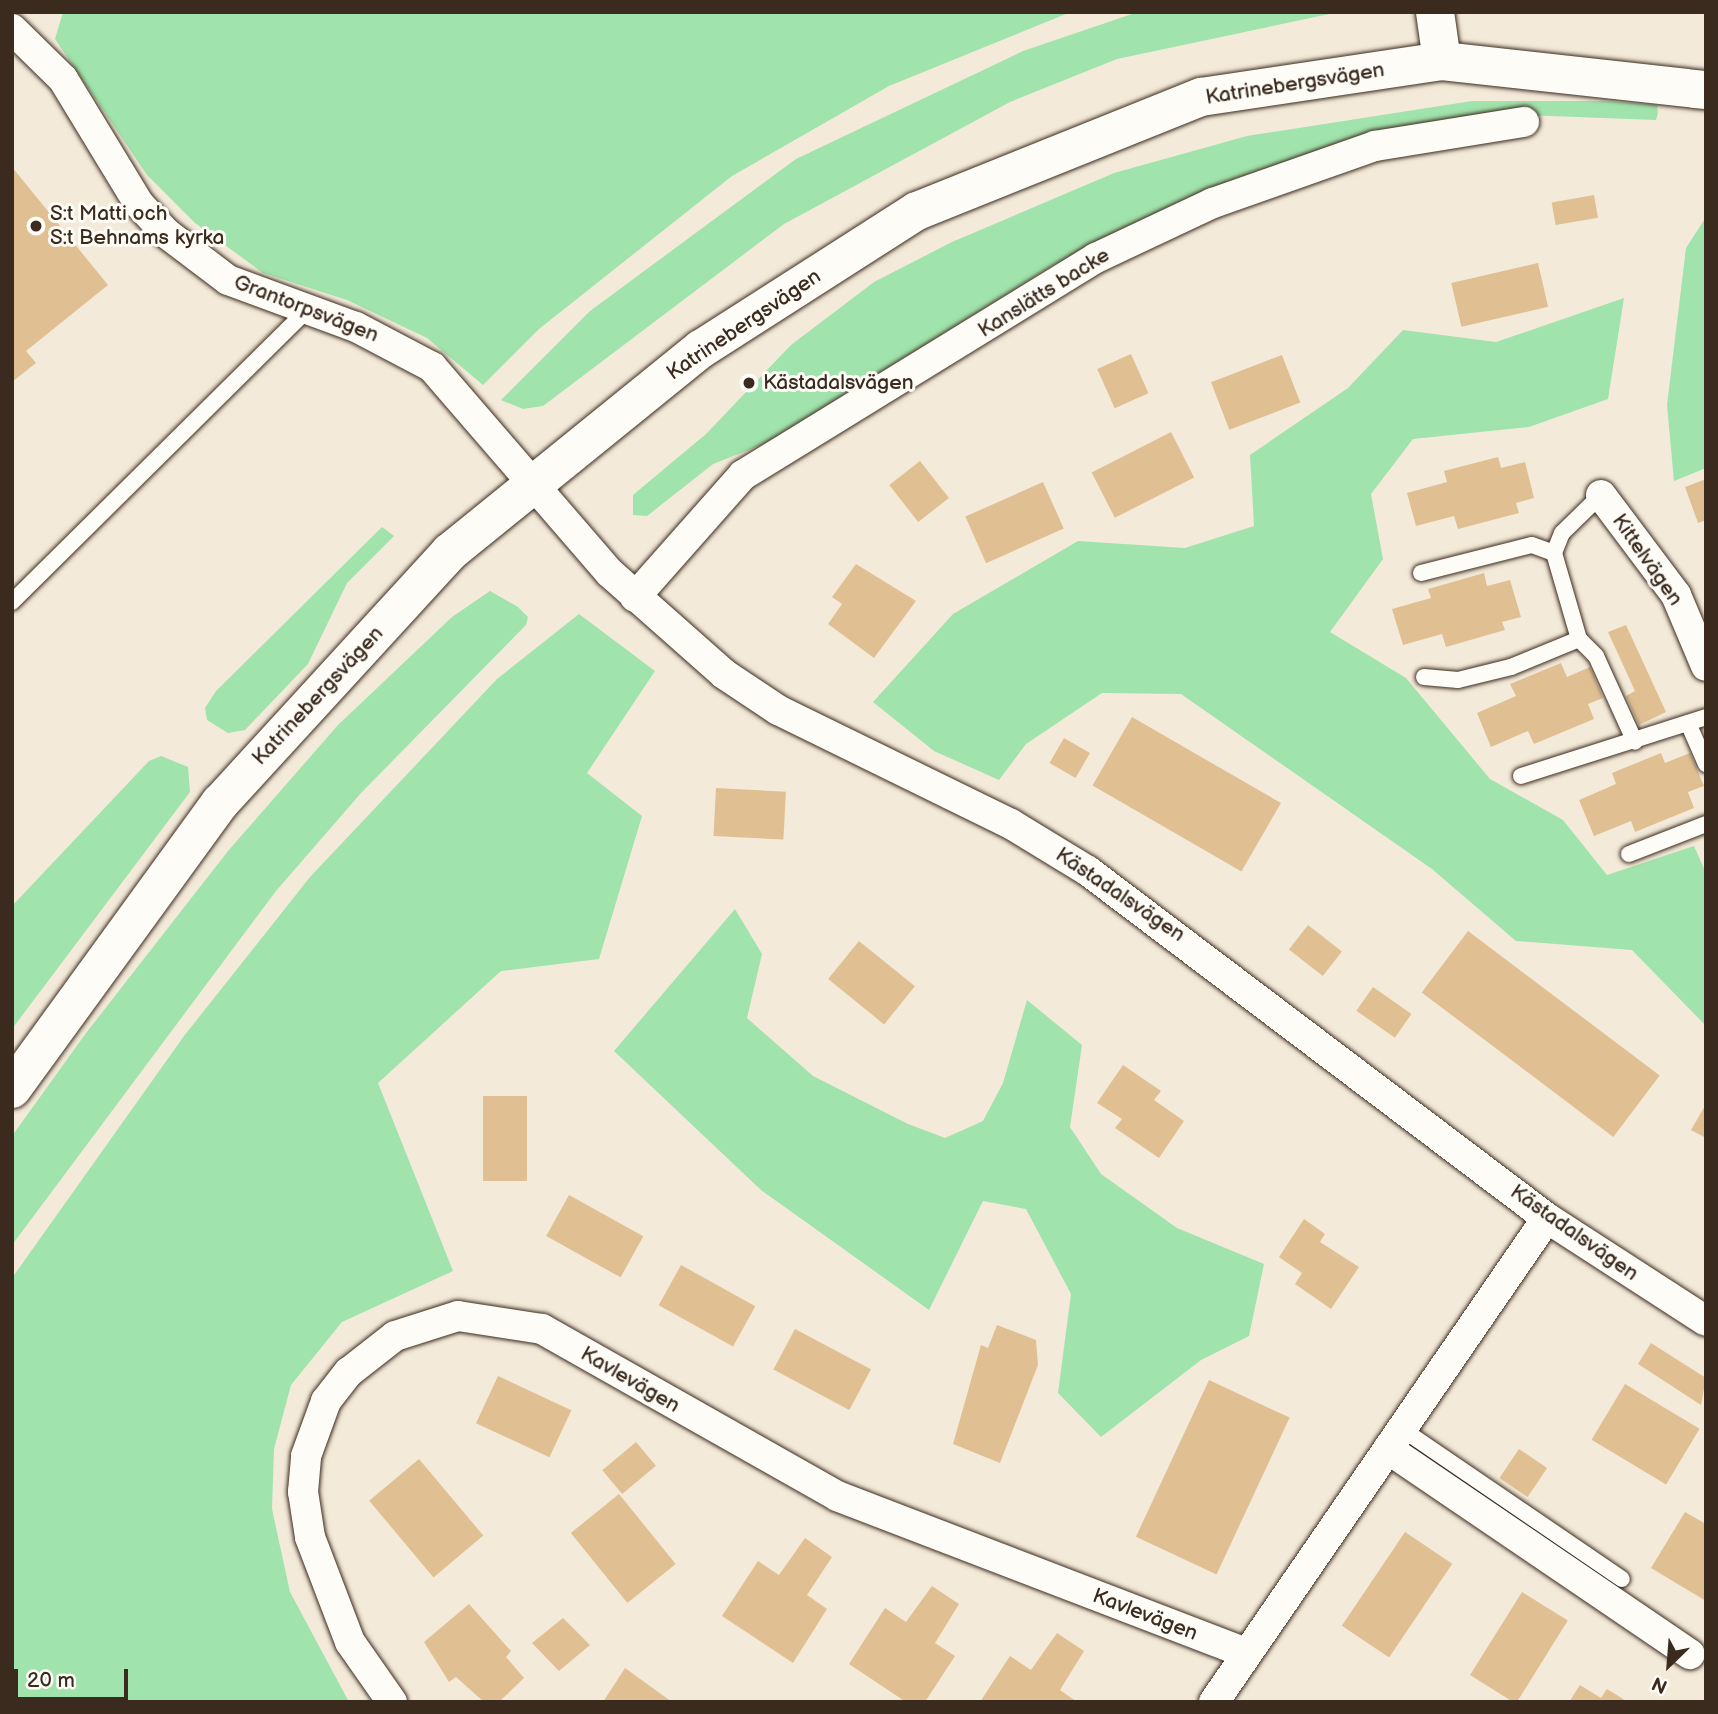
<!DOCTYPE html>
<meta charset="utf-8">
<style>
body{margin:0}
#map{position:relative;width:1718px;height:1714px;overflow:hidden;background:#f4ead9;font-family:"Balsamiq Sans",sans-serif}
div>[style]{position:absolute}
.green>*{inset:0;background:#a1e3ac}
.building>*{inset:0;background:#e0c093;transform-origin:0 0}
.roads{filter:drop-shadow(0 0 2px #3b2a1e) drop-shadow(0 0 2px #3b2a1e)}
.lane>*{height:16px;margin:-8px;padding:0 8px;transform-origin:8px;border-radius:8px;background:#fdfcf7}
.street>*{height:30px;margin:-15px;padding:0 15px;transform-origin:15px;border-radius:15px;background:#fdfcf7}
.secondary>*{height:38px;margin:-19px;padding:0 19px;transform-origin:19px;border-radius:19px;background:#fdfcf7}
.dots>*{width:19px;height:19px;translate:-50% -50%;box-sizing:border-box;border:4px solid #fdfcf7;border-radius:50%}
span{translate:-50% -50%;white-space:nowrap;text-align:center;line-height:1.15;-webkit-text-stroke:6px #fdfcf7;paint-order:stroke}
.street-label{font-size:21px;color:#3b2a1e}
.poi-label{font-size:21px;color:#3b2a1e}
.left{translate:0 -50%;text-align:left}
.frame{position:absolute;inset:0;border:14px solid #3b2a1e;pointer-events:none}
.north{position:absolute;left:1634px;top:1630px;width:70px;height:70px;-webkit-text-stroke:5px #fdfcf7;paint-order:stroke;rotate:205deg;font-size:19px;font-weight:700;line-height:28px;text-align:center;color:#3b2a1e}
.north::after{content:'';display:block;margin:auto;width:24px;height:32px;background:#3b2a1e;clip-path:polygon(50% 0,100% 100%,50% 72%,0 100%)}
.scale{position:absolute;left:14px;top:1669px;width:114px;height:32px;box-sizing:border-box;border:4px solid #3b2a1e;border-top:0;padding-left:9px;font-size:21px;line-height:24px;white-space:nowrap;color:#3b2a1e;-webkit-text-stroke:5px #fdfcf7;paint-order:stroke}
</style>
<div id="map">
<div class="green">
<i style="clip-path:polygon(63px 12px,1071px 12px,889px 86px,732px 176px,539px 329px,483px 385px,427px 338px,347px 300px,263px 273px,195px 223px,147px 175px,55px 39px)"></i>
<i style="clip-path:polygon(1138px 12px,1339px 12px,1117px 59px,1010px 102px,784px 224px,543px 406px,523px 409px,501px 400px,590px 311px,796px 159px,1023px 51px)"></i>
<i style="clip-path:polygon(1472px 101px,1605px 101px,1657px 105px,1658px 113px,1656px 120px,1494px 114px,1387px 129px,1055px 264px,769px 442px,713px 464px,647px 516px,633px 515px,633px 495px,706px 434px,791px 345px,874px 282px,952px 242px,1114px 173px,1247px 136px)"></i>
<i style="clip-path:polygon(1706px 217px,1706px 468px,1674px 481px,1667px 405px,1686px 248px)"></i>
<i style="clip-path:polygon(1624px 298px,1608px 399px,1529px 427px,1413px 439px,1371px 494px,1383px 559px,1330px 632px,1406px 678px,1490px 779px,1563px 820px,1607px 875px,1694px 846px,1706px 873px,1706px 1026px,1632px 950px,1516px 941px,1432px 869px,1181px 694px,1102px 693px,1026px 744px,999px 780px,934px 751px,873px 702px,953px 614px,1078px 541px,1185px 548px,1254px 526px,1250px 455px,1348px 388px,1403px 330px,1496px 342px)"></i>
<i style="clip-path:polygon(382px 527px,394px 536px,347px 583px,308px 664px,245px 730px,228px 733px,207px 720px,205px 708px,216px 691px)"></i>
<i style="clip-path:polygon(490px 591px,518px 607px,528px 617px,526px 625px,361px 793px,276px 891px,12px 1245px,12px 1136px,86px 1033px,228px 851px,338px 725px,452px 617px)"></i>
<i style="clip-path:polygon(579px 614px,655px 671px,587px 773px,642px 816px,599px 959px,501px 971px,378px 1083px,453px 1271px,342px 1322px,291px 1385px,274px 1449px,272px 1509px,290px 1592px,349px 1702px,12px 1702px,12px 1278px,184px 1036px,310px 877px,497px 679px)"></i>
<i style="clip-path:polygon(161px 756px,188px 767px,190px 792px,12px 1029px,12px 906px,149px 761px)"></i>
<i style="clip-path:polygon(735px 909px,762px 954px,747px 1018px,813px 1076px,908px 1124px,945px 1138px,983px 1121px,1003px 1083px,1027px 1000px,1082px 1045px,1070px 1127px,1101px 1174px,1177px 1228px,1264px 1264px,1249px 1336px,1201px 1360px,1101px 1437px,1058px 1393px,1071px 1294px,1026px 1209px,983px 1201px,929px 1310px,761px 1190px,614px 1051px)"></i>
</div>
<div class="building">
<i style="clip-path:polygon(12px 167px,108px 285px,26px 351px,36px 363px,12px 382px)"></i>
<i style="left:1594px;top:195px;width:23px;height:43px;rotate:80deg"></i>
<i style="left:1538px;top:263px;width:45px;height:89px;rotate:77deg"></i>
<i style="left:1131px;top:354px;width:43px;height:37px;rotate:66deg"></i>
<i style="left:1282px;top:355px;width:51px;height:76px;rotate:69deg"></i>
<i style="left:1171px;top:432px;width:51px;height:89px;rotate:63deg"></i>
<i style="clip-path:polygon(1498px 457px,1501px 468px,1525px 462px,1534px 498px,1516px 503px,1519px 513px,1458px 529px,1454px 516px,1416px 526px,1407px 493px,1447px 482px,1444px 471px)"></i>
<i style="left:920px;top:461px;width:47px;height:39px;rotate:52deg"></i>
<i style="clip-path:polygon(1706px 479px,1706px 520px,1698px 523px,1685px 487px)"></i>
<i style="left:1043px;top:482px;width:51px;height:85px;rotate:66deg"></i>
<i style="clip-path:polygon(856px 564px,916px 601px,874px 658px,828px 624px,842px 604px,832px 597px)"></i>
<i style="clip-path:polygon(1484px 573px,1487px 586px,1510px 580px,1521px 617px,1502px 622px,1505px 630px,1446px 647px,1442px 634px,1403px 645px,1392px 609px,1431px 598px,1428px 589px)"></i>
<i style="clip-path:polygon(1626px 625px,1666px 712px,1639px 725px,1626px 696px,1635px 691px,1608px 632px)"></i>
<i style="clip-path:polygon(1561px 663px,1567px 677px,1590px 667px,1603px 698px,1588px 704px,1594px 719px,1534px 744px,1528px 731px,1491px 747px,1477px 713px,1516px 696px,1510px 684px)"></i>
<i style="left:1132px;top:717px;width:172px;height:79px;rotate:30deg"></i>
<i style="left:1064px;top:738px;width:30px;height:29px;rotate:30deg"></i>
<i style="clip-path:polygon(1661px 753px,1665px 763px,1690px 753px,1704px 786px,1688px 792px,1694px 808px,1635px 832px,1631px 821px,1594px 836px,1579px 800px,1616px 784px,1612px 773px)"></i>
<i style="left:716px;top:788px;width:70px;height:48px;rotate:3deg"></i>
<i style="left:1308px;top:925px;width:43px;height:31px;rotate:38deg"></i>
<i style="left:1468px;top:931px;width:240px;height:77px;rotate:37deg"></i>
<i style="left:859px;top:941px;width:72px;height:49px;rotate:39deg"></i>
<i style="left:1373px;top:987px;width:47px;height:29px;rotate:35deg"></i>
<i style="clip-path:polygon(1123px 1065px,1161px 1091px,1154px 1100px,1184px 1121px,1159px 1158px,1115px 1128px,1122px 1119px,1097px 1103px)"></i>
<i style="left:527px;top:1096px;width:85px;height:44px;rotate:90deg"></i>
<i style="clip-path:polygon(1706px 1104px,1706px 1138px,1691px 1130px)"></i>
<i style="left:569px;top:1195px;width:85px;height:47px;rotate:29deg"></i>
<i style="clip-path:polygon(1304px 1219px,1325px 1234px,1320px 1242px,1359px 1267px,1331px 1309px,1295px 1284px,1302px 1273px,1279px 1257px)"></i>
<i style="left:681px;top:1265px;width:85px;height:46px;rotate:29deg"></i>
<i style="clip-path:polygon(997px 1325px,1036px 1340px,1038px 1365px,1000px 1463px,953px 1444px,981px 1345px,988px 1348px)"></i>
<i style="left:795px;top:1329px;width:86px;height:46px;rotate:28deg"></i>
<i style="clip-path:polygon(1651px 1343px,1706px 1378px,1701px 1405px,1638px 1364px)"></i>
<i style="left:498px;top:1376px;width:81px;height:52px;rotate:25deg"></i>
<i style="left:1209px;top:1380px;width:89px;height:173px;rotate:25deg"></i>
<i style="left:1625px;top:1384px;width:87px;height:65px;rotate:31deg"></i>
<i style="left:636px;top:1442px;width:31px;height:44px;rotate:50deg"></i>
<i style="left:1519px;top:1449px;width:34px;height:35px;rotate:34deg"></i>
<i style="left:419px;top:1459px;width:100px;height:65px;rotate:50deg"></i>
<i style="left:619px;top:1494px;width:90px;height:62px;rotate:51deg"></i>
<i style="clip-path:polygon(1685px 1512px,1706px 1524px,1706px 1601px,1651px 1568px)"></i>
<i style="left:1405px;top:1532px;width:57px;height:113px;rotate:34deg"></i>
<i style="clip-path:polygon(805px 1538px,832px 1557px,807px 1595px,827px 1609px,793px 1663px,722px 1616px,758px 1561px,779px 1575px)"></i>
<i style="clip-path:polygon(932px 1586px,959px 1604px,935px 1643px,955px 1656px,925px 1702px,906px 1702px,849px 1664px,885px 1608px,906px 1622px)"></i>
<i style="left:1522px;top:1592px;width:54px;height:98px;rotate:32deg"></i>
<i style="clip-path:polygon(469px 1604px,511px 1651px,506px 1657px,524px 1678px,499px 1702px,484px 1702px,456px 1677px,449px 1682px,424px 1642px)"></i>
<i style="clip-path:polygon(563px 1618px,590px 1645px,559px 1671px,532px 1643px)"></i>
<i style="clip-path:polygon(1057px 1633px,1084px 1651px,1060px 1690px,1077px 1702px,980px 1702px,1010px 1656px,1031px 1670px)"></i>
<i style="clip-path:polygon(625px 1668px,672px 1702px,603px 1702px)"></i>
<i style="clip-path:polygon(1580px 1685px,1601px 1698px,1607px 1689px,1628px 1702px,1569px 1702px)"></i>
</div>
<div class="roads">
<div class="lane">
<i style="left:1601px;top:495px;width:54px;rotate:135.7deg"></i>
<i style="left:1562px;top:533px;width:22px;rotate:112deg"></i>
<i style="left:1554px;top:553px;width:90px;rotate:73.8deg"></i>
<i style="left:1579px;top:639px;width:24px;rotate:45deg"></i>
<i style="left:1596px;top:656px;width:94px;rotate:65.6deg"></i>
<i style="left:1421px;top:573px;width:114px;rotate:-14.2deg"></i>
<i style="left:1532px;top:545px;width:23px;rotate:20deg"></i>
<i style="left:12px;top:602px;width:414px;rotate:-44.7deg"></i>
<i style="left:1424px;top:677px;width:34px;rotate:5deg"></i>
<i style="left:1458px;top:680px;width:55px;rotate:-13.8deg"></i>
<i style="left:1511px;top:667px;width:74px;rotate:-22.4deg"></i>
<i style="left:1688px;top:723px;width:45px;rotate:66.3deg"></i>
<i style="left:1521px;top:776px;width:194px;rotate:-17.7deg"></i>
<i style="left:1629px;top:854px;width:83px;rotate:-21.3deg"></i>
<i style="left:1402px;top:1429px;width:266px;rotate:34.3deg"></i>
</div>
<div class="street">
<i style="left:12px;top:29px;width:71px;rotate:44.4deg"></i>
<i style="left:63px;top:79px;width:146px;rotate:58.7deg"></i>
<i style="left:139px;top:204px;width:40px;rotate:47deg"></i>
<i style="left:166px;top:233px;width:78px;rotate:37.2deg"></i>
<i style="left:228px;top:280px;width:136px;rotate:20.2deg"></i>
<i style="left:356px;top:327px;width:86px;rotate:27.8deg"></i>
<i style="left:432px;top:367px;width:272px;rotate:49.2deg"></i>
<i style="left:610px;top:573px;width:152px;rotate:41.5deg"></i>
<i style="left:724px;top:674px;width:65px;rotate:33.7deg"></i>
<i style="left:778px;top:710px;width:259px;rotate:26.1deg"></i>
<i style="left:1011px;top:824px;width:90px;rotate:31.4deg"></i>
<i style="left:1088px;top:871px;width:575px;rotate:37.09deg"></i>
<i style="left:1547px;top:1218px;width:189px;rotate:32.9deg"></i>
<i style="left:1601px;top:495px;width:125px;rotate:53.1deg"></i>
<i style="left:1676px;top:595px;width:77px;rotate:67.1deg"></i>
<i style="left:635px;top:597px;width:163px;rotate:-48.5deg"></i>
<i style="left:743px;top:475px;width:414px;rotate:-31.6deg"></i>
<i style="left:1096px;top:258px;width:129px;rotate:-25.2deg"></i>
<i style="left:1213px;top:203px;width:172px;rotate:-19.4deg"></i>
<i style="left:1375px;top:146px;width:151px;rotate:-9.2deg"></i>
<i style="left:1388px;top:1449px;width:365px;rotate:34.2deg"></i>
<i style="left:392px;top:1702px;width:73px;rotate:-125deg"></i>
<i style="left:350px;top:1642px;width:112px;rotate:-110.9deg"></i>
<i style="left:310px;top:1537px;width:46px;rotate:-98.8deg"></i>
<i style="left:303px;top:1492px;width:36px;rotate:-85deg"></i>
<i style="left:306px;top:1456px;width:59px;rotate:-70deg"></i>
<i style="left:326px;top:1401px;width:37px;rotate:-52deg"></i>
<i style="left:349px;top:1372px;width:58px;rotate:-38deg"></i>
<i style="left:395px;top:1336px;width:66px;rotate:-17.6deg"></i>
<i style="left:458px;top:1316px;width:85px;rotate:8.8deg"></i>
<i style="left:542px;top:1329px;width:339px;rotate:29.5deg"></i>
<i style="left:837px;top:1496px;width:437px;rotate:21deg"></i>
<i style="left:1214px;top:1702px;width:587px;rotate:-55.47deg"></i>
</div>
<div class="secondary">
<i style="left:1435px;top:12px;width:49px;rotate:81.9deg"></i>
<i style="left:12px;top:1089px;width:354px;rotate:-54deg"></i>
<i style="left:220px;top:803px;width:340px;rotate:-47.5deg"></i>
<i style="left:450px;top:552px;width:323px;rotate:-39deg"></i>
<i style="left:701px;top:349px;width:256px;rotate:-32.6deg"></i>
<i style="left:917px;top:211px;width:306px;rotate:-21.9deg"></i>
<i style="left:1201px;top:97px;width:244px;rotate:-8.5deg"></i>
<i style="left:1442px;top:61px;width:266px;rotate:6.3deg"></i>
</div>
</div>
<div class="dots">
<i style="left:36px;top:226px;background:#3b2a1e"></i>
<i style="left:749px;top:383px;background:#3b2a1e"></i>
</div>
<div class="street-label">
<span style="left:1295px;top:84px;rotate:-9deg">Katrinebergsvägen</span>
<span style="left:1044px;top:293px;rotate:-32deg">Kanslätts backe</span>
<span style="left:306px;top:309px;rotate:21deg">Grantorpsvägen</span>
<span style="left:744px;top:325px;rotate:-34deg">Katrinebergsvägen</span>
<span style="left:1647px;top:560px;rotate:55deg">Kittelvägen</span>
<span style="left:318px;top:696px;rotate:-47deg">Katrinebergsvägen</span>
<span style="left:1120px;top:895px;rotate:34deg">Kästadalsvägen</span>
<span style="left:1574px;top:1233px;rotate:35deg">Kästadalsvägen</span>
<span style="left:630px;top:1380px;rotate:30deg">Kavlevägen</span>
<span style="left:1145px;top:1615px;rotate:21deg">Kavlevägen</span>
</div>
<div class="poi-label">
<span class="left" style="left:50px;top:226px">S:t Matti och<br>S:t Behnams kyrka</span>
<span class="left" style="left:763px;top:383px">Kästadalsvägen</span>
</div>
<div class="frame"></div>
<div class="north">N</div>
<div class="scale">20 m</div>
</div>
